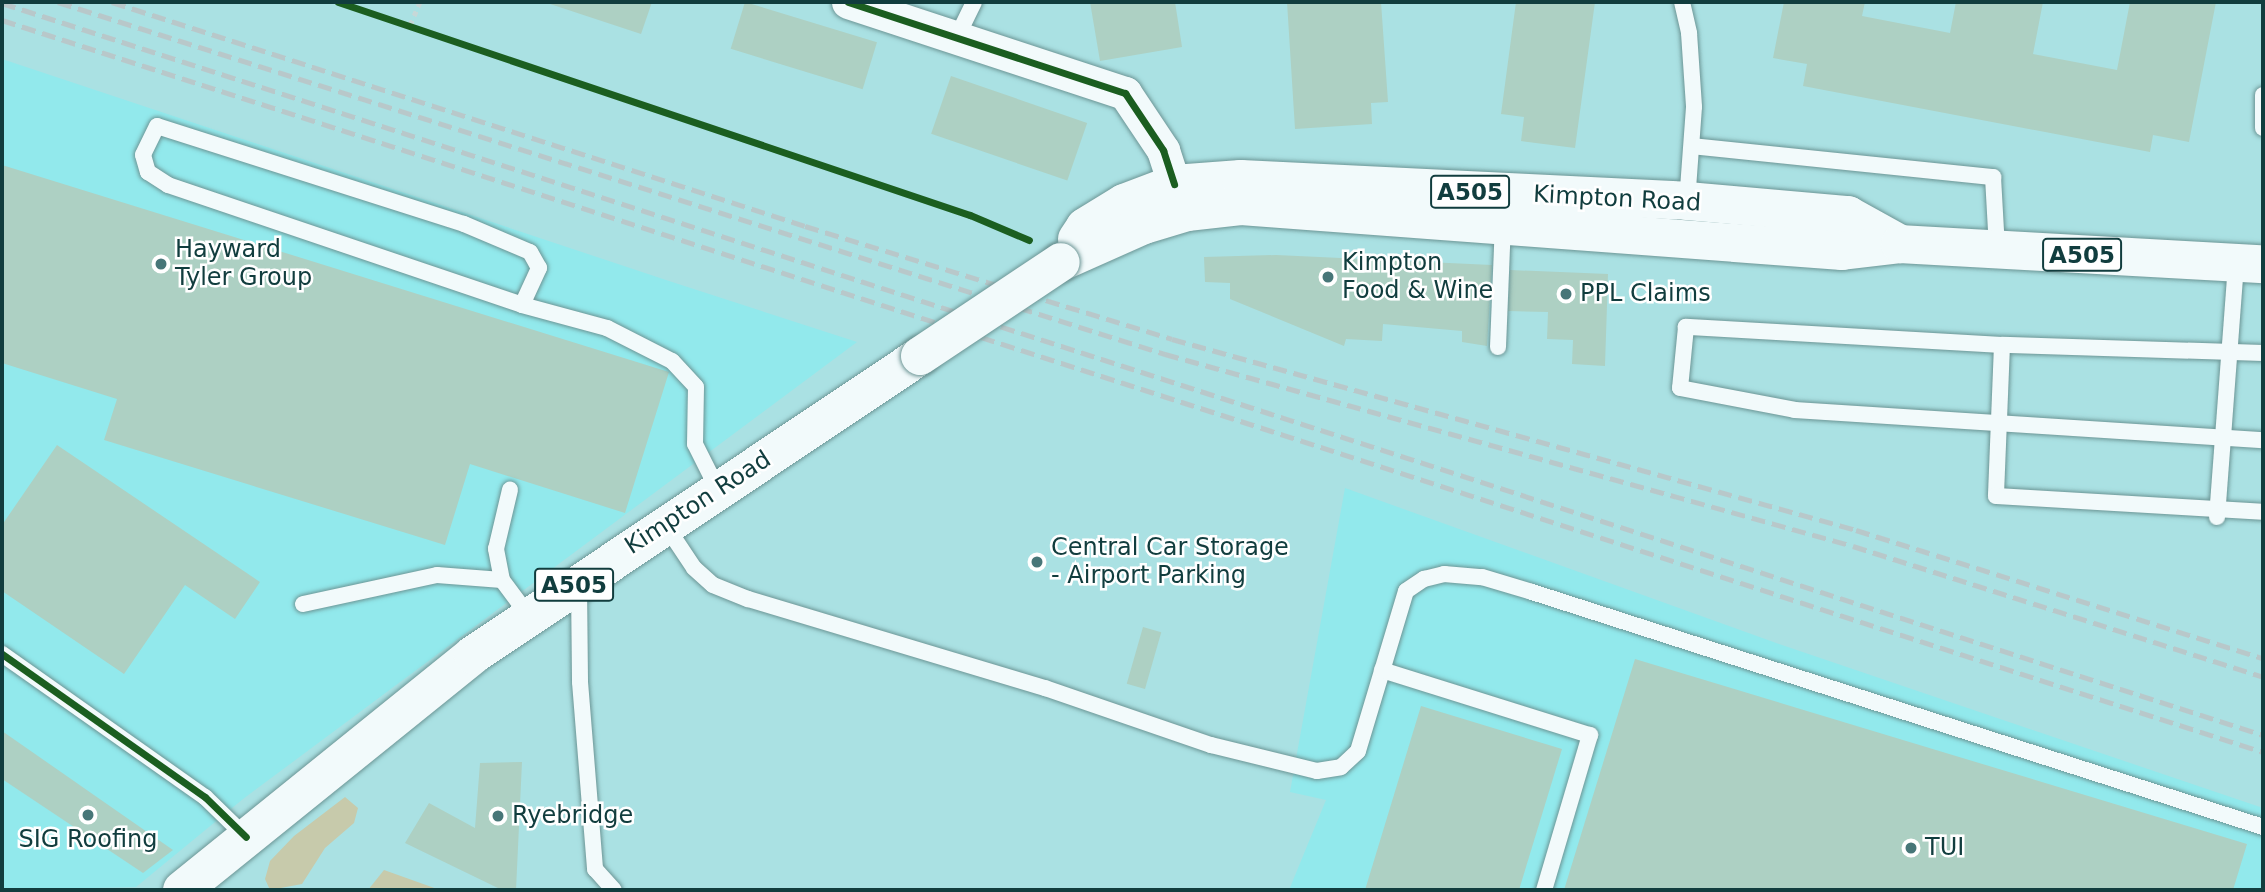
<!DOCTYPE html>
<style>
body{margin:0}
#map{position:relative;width:2265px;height:892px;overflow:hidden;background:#aae1e3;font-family:"DejaVu Sans",sans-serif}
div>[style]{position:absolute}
.built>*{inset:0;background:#92e9ec}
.green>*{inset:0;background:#c7caab}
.building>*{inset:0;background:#add0c3;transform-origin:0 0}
.path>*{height:4.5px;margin-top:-2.25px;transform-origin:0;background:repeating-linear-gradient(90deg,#c6d8d8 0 5px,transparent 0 10px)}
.roads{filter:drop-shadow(0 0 2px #6c9595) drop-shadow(0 0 2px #6c9595)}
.lane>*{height:16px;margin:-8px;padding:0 8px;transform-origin:8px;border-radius:8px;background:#f2fafb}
.street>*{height:33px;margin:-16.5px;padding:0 16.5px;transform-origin:16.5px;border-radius:16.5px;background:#f2fafb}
.highway>*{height:38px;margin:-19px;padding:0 19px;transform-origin:19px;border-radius:19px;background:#f2fafb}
.rail>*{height:5px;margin-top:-2.5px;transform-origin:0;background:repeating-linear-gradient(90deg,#b8c8ca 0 14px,transparent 0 21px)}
.bridges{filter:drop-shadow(0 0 2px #6c9595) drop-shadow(0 0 2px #6c9595)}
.highway-bridge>*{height:38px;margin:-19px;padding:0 19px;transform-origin:19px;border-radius:19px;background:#f2fafb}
.cycleway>*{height:7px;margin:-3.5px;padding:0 3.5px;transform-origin:3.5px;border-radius:3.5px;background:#1b5e20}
.dots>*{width:19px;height:19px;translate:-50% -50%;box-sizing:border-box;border:4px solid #fff;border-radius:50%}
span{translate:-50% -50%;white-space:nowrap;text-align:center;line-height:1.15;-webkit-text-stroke:5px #fff;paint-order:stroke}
.shield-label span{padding:2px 5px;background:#fff;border:2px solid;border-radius:5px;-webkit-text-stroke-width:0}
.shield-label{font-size:23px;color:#113d3e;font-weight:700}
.street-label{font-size:24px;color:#113d3e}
.poi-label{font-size:24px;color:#113d3e}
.left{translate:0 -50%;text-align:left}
.frame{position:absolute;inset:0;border:4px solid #113d3e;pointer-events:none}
</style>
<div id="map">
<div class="built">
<i style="clip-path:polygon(2px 59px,669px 281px,857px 342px,243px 799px,136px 887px,2px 890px)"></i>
<i style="clip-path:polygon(1345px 488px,1779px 644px,2263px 808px,2263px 890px,1289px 890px,1326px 800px,1290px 792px)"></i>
</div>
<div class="green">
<i style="clip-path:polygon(345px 797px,358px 808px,354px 823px,325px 848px,302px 884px,270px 890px,265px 879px,270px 861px,294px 836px)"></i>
<i style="clip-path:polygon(384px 870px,440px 890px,368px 890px)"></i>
</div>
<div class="building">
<i style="clip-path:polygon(544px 2px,652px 2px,641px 34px)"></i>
<i style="left:745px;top:2px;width:138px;height:49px;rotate:17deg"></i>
<i style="clip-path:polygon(1090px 2px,1175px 2px,1182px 47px,1100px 61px)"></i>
<i style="clip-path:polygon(1287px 2px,1381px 2px,1388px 102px,1371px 103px,1372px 124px,1295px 129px)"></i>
<i style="clip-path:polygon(1516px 2px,1595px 2px,1575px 148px,1521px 141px,1524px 117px,1501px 114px)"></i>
<i style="clip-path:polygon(1784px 2px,1865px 2px,1862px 16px,1950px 33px,1956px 2px,2043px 2px,2033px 54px,2117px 70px,2130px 2px,2216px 2px,2189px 142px,2153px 135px,2150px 152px,1803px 86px,1807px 64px,1773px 58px)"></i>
<i style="left:951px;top:76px;width:144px;height:61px;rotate:19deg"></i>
<i style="clip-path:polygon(2px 165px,669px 372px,625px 513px,470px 464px,445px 545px,104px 440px,117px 399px,2px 363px)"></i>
<i style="clip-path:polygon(1276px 255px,1492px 265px,1487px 346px,1462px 342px,1462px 331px,1383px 324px,1382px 341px,1346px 339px,1344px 346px,1230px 299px,1230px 283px,1205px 282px,1204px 257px)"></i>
<i style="clip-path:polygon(1510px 270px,1608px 274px,1605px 366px,1572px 364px,1573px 340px,1547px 339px,1548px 312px,1508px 311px)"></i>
<i style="clip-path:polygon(57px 445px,260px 582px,235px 619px,185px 585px,124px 674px,2px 591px,2px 525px)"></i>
<i style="left:1143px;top:627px;width:19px;height:59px;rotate:16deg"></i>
<i style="clip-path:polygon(1635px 659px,2247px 844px,2233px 890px,1564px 890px)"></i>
<i style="clip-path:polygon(1421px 706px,1562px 749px,1519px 890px,1365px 890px)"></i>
<i style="clip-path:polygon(2px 731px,173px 850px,143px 873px,2px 779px)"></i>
<i style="clip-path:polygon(522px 762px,516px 890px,502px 890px,405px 843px,429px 803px,475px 828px,480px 763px)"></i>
</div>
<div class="path">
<i style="left:410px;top:25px;width:25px;rotate:-67deg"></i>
</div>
<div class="roads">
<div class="lane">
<i style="left:1682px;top:2px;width:32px;rotate:77deg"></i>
<i style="left:1689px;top:33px;width:74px;rotate:86.1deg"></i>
<i style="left:1694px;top:107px;width:96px;rotate:94.2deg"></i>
<i style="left:957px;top:37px;width:39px;rotate:-64deg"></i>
<i style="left:2263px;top:95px;width:33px;rotate:90deg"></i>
<i style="left:1692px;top:146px;width:303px;rotate:5.9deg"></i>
<i style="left:1993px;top:177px;width:72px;rotate:86.8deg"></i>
<i style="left:522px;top:305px;width:41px;rotate:-65.3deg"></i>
<i style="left:539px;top:268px;width:18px;rotate:-119deg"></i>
<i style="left:530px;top:252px;width:72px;rotate:-157deg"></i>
<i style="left:464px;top:224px;width:322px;rotate:-162.3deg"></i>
<i style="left:157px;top:126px;width:32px;rotate:116deg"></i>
<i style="left:143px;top:155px;width:18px;rotate:74deg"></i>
<i style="left:148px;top:172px;width:24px;rotate:33deg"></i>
<i style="left:168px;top:185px;width:374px;rotate:18.7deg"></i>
<i style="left:522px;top:305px;width:88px;rotate:15.1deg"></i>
<i style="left:607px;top:328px;width:73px;rotate:26.9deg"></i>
<i style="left:672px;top:361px;width:35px;rotate:47deg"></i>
<i style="left:696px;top:387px;width:57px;rotate:91deg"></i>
<i style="left:695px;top:444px;width:51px;rotate:63.4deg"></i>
<i style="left:2002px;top:345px;width:151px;rotate:92.3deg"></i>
<i style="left:1996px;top:496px;width:267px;rotate:3.4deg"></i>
<i style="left:1498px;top:347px;width:122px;rotate:-87.7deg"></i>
<i style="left:2263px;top:353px;width:261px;rotate:-178.2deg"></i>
<i style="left:2002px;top:345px;width:317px;rotate:-176.7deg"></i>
<i style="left:1686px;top:327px;width:61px;rotate:95.6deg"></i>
<i style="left:1680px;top:388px;width:117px;rotate:10.8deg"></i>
<i style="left:1795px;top:410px;width:469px;rotate:3.7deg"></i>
<i style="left:2217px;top:517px;width:253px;rotate:-85.7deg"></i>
<i style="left:666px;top:526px;width:50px;rotate:56.3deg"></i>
<i style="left:694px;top:568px;width:25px;rotate:42deg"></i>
<i style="left:713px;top:585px;width:38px;rotate:22deg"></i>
<i style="left:748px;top:599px;width:310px;rotate:16.7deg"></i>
<i style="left:1045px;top:688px;width:176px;rotate:19deg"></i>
<i style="left:1211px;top:745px;width:109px;rotate:13.8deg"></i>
<i style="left:1317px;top:771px;width:24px;rotate:-9deg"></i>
<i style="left:1341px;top:767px;width:23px;rotate:-43deg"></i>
<i style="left:1358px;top:751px;width:167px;rotate:-73.3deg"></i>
<i style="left:1406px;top:591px;width:22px;rotate:-34deg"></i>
<i style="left:1424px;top:579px;width:21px;rotate:-14deg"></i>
<i style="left:1444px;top:574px;width:38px;rotate:5deg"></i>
<i style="left:1482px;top:577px;width:52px;rotate:16.7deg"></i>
<i style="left:1532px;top:592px;width:768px;rotate:17.82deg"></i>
<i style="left:502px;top:580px;width:32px;rotate:-101deg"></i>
<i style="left:496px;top:549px;width:61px;rotate:-76.7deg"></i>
<i style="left:579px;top:585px;width:97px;rotate:89.4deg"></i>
<i style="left:580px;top:682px;width:188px;rotate:85.4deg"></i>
<i style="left:595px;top:869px;width:28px;rotate:48deg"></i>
<i style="left:303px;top:604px;width:137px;rotate:-12.2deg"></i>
<i style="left:437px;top:575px;width:65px;rotate:4.4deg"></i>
<i style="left:502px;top:580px;width:44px;rotate:53.4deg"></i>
<i style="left:2px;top:654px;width:248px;rotate:35.2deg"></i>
<i style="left:205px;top:797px;width:57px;rotate:44.3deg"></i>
<i style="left:1382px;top:670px;width:218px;rotate:17.4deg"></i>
<i style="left:1590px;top:735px;width:162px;rotate:106.5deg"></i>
</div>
<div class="street">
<i style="left:848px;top:2px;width:292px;rotate:18.2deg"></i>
<i style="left:1125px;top:93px;width:69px;rotate:56.3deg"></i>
<i style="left:1163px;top:150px;width:36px;rotate:72deg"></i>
</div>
<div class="highway">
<i style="left:1077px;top:239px;width:14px;rotate:-56deg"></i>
<i style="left:1085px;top:227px;width:46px;rotate:-31.6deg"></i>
<i style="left:1124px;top:203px;width:53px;rotate:-20.8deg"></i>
<i style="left:1174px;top:184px;width:67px;rotate:-4.3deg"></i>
<i style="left:1241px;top:179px;width:447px;rotate:2.8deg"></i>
<i style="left:1687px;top:201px;width:162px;rotate:5deg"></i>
<i style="left:1848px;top:215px;width:60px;rotate:29.1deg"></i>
<i style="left:1061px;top:262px;width:91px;rotate:-24deg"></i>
<i style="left:1144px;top:225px;width:45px;rotate:-16.8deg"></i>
<i style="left:1187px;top:212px;width:54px;rotate:-6.3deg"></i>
<i style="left:1241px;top:206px;width:603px;rotate:4.28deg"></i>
<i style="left:1842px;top:251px;width:58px;rotate:-6.9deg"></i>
<i style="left:1900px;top:244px;width:364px;rotate:3.2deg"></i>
<i style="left:182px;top:890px;width:374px;rotate:-38.9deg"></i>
<i style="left:473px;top:655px;width:538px;rotate:-33.78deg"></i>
</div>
</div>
<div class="rail">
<i style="left:58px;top:2px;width:1162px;rotate:17.64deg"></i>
<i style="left:1165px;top:354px;width:714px;rotate:15.59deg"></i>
<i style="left:1853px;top:546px;width:430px;rotate:17.7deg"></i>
<i style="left:112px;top:2px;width:728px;rotate:17.91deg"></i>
<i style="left:805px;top:226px;width:384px;rotate:17.1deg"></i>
<i style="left:1172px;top:339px;width:710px;rotate:15.6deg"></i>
<i style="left:1856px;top:530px;width:427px;rotate:17.5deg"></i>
<i style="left:2px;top:3px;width:2377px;rotate:17.94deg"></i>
<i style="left:2px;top:20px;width:2377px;rotate:17.94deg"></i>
</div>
<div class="bridges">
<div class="highway-bridge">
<i style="left:920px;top:356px;width:169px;rotate:-33.7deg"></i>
</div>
</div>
<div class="cycleway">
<i style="left:338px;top:2px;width:667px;rotate:18.63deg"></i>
<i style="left:970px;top:215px;width:64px;rotate:23deg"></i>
<i style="left:848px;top:2px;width:292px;rotate:18.2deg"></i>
<i style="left:1125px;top:93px;width:69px;rotate:56.3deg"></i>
<i style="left:1163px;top:150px;width:36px;rotate:72deg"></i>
<i style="left:2px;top:654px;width:248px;rotate:35.2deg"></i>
<i style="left:205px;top:797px;width:57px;rotate:44.3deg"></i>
</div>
<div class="dots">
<i style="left:161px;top:264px;background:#477678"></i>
<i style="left:1328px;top:277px;background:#477678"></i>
<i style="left:1566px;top:294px;background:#477678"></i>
<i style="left:1037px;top:562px;background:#477678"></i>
<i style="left:88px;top:815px;background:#477678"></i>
<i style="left:498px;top:816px;background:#477678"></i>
<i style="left:1911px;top:848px;background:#477678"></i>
</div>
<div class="shield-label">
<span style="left:1470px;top:192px">A505</span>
<span style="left:2082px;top:255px">A505</span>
<span style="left:574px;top:585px">A505</span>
</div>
<div class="street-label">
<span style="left:1617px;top:199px;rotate:3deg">Kimpton Road</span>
<span style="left:698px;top:503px;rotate:-33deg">Kimpton Road</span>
</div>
<div class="poi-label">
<span class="left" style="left:175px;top:264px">Hayward<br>Tyler Group</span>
<span class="left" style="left:1342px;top:277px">Kimpton<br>Food &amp; Wine</span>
<span class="left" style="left:1580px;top:294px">PPL Claims</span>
<span class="left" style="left:1051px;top:562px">Central Car Storage<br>- Airport Parking</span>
<span class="left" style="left:512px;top:816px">Ryebridge</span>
<span style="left:88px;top:840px">SIG Roofing</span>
<span class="left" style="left:1925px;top:848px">TUI</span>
</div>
<div class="frame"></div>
</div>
